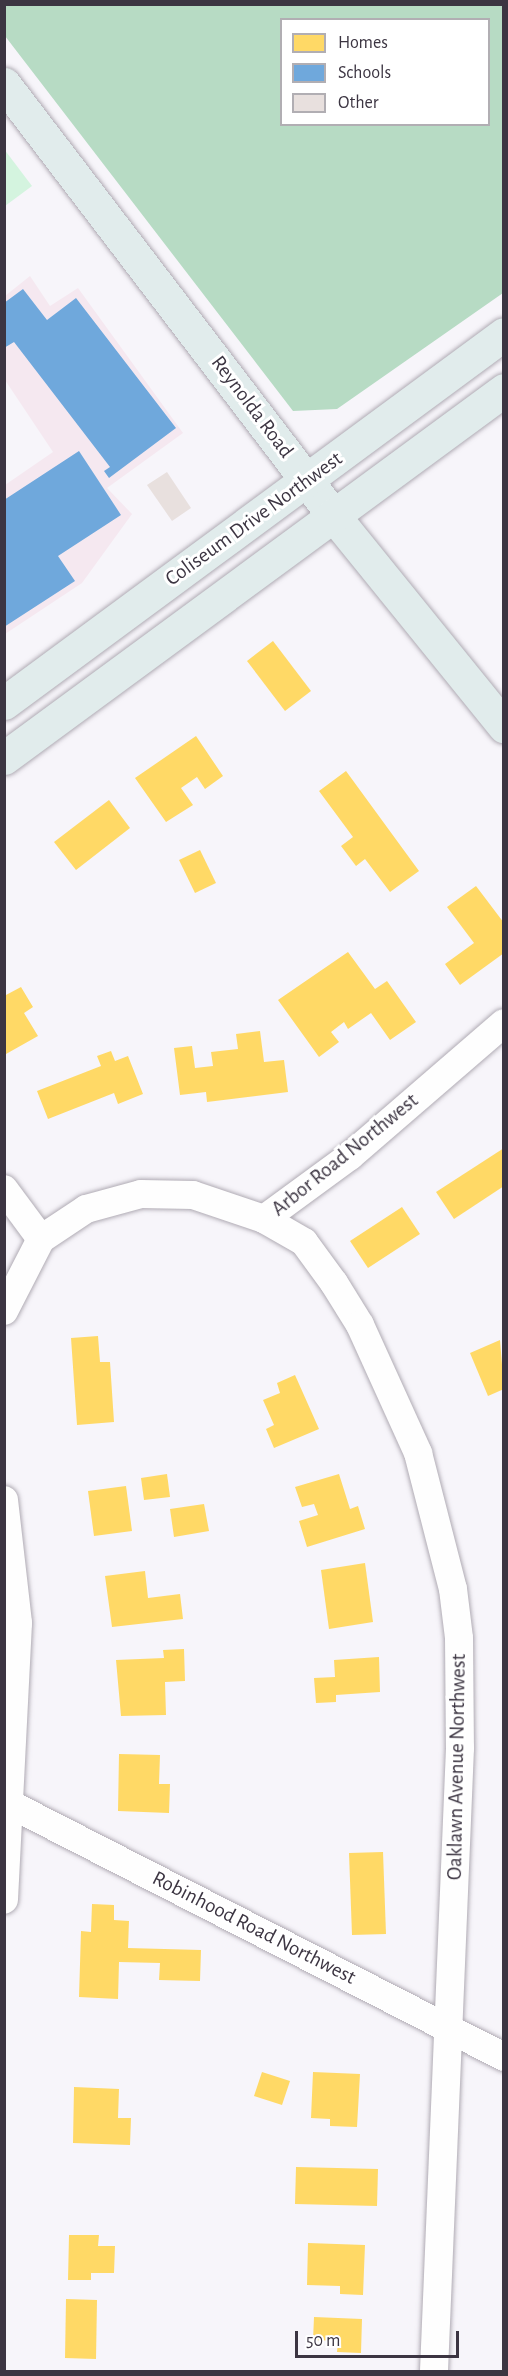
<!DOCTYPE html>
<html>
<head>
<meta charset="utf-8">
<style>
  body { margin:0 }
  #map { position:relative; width:508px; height:2376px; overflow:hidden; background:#f7f5fa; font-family:"Alegreya Sans",sans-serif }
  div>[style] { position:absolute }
  .education>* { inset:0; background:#f5e8f0 }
  .green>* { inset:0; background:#d4f4df }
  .forest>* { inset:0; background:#b7dbc4 }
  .homes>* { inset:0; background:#ffd966 }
  .schools>* { inset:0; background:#6fa8dc }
  .building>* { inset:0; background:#e8e0de }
  .roads { filter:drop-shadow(0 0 2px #b0abb4) drop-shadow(0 0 2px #b0abb4) }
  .minor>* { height:28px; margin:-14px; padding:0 14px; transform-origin:14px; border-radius:14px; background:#fefefe }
  .major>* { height:33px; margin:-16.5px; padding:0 16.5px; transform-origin:16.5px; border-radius:16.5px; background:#e1ecec }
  span { translate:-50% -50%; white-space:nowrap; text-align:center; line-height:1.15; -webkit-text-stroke:6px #fff; paint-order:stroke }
  .street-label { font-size:21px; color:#3c3542 }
  .frame { position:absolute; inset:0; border:6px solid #3c3542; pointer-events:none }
  .legend { position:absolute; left:280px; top:18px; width:210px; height:108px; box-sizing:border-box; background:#fff; border:2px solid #b1aeb3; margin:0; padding:8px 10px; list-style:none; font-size:18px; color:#3c3542 }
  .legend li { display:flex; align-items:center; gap:12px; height:30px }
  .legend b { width:30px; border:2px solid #b1aeb3 }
  .scale { position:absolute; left:295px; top:2331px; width:164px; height:27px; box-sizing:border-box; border:3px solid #3c3542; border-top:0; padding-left:8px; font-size:18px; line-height:21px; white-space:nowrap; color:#3c3542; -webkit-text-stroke:4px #fff; paint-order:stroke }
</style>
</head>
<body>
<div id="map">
  <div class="education">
    <i style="clip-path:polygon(30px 276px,50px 306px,78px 288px,183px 433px,107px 488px,132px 514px,82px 583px,5px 634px,5px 485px,53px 452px,5px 380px,5px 296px)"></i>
  </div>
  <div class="green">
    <i style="clip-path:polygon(4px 149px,32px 186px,5px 206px,4px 206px)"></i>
  </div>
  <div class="forest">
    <i style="clip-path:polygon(evenodd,5px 4px,503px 5px,503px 293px,337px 409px,293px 411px,5px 36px,5px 4px,282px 20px,488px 20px,488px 124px,282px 124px,282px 20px)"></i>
  </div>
  <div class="homes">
    <i style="clip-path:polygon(273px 641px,311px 691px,285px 711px,247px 661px)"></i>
    <i style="clip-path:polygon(196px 736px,223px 776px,205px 789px,197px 777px,181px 788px,193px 805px,166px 822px,135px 778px)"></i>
    <i style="clip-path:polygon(346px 771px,419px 871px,390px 892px,365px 859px,356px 866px,341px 846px,353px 837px,319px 791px)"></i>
    <i style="clip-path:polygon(109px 800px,130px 828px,76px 870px,54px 842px)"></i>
    <i style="clip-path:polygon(200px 850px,216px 883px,195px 893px,179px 860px)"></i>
    <i style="clip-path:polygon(476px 886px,504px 923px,504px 953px,460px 985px,445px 964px,474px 943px,447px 907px)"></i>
    <i style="clip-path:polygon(348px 952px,375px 989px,387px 981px,416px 1022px,390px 1040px,371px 1013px,348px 1029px,344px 1022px,331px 1032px,339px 1042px,319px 1057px,278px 1000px)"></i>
    <i style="clip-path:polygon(21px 987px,33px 1007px,24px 1013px,38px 1036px,6px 1054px,4px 992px,6px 995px)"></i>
    <i style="clip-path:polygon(260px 1031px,264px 1062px,284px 1060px,288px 1092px,207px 1102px,206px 1092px,180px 1095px,174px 1048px,192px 1046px,195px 1068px,213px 1066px,211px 1052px,238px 1049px,236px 1034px)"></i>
    <i style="clip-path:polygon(111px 1051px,115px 1061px,128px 1056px,143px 1094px,118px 1104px,114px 1093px,48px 1119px,37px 1091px,101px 1066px,97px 1056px)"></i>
    <i style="clip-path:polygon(504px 1148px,504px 1186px,454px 1219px,436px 1192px)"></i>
    <i style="clip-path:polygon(402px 1207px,420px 1234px,368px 1268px,350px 1241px)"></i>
    <i style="clip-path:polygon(98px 1336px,100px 1362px,110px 1362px,114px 1422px,77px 1425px,71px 1338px)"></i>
    <i style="clip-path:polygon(500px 1340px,504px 1389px,488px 1396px,470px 1353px)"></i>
    <i style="clip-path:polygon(295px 1375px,319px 1429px,274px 1448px,266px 1429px,274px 1425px,263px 1400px,280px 1393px,277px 1383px)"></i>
    <i style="clip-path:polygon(167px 1474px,170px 1497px,144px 1500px,141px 1478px)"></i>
    <i style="clip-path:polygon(339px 1474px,350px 1509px,358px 1506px,365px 1529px,307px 1547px,299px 1521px,318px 1515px,314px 1504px,302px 1507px,295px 1487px)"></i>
    <i style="clip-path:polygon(126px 1486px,132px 1531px,94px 1536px,88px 1491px)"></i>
    <i style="clip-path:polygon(204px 1504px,209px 1531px,174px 1537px,170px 1509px)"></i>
    <i style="clip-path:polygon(365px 1563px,373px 1622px,329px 1629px,321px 1570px)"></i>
    <i style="clip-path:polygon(145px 1571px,148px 1598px,180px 1594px,183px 1619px,112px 1627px,105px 1576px)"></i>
    <i style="clip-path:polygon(184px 1649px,185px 1681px,165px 1682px,166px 1715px,121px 1716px,116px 1660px,164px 1658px,163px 1650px)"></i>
    <i style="clip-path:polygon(379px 1657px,380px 1692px,336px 1695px,336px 1702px,316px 1703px,314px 1678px,335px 1677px,334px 1660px)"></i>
    <i style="clip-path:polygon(119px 1754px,160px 1755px,159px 1784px,170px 1784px,169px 1813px,118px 1811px)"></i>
    <i style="clip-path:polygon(383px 1852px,386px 1934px,352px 1935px,349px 1853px)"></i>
    <i style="clip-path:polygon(92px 1904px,114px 1905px,114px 1920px,129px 1921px,128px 1948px,201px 1950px,200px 1981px,159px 1980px,160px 1963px,119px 1962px,118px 1999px,79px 1997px,81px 1931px,91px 1932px)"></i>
    <i style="clip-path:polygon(262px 2072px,290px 2081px,282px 2105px,254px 2096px)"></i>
    <i style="clip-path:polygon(313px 2072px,360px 2074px,357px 2127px,330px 2126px,330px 2119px,311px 2118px)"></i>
    <i style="clip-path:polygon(74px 2087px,119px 2089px,118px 2118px,131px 2118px,130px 2145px,73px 2143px)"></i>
    <i style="clip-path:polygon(296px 2167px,378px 2169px,377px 2206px,295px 2204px)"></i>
    <i style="clip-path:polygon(69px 2235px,99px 2235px,98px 2246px,115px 2246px,114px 2273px,91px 2273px,91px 2280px,68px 2280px)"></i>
    <i style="clip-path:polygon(308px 2243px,365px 2245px,363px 2295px,340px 2294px,340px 2286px,307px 2285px)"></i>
    <i style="clip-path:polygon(66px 2299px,97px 2300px,96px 2359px,65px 2358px)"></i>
    <i style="clip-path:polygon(314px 2317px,362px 2319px,361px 2353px,337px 2352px,338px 2341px,313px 2340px)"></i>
  </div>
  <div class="schools">
    <i style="clip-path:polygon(23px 289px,47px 320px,76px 298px,176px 428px,109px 478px,104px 471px,110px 467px,14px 342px,4px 348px,4px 303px)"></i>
    <i style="clip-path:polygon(79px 451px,121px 515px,58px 556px,75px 581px,4px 627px,4px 500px)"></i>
  </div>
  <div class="building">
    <i style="clip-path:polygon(167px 472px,191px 508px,172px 521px,147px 485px)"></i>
  </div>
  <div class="roads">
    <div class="minor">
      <i style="left:4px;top:1189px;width:62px;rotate:53.5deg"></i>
      <i style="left:264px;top:1219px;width:107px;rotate:-36.2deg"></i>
      <i style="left:350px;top:1156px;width:203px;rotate:-40.8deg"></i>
      <i style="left:4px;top:1311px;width:81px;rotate:-62.8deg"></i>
      <i style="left:41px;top:1239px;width:54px;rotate:-33.7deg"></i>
      <i style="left:86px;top:1209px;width:57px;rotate:-15.3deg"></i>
      <i style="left:141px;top:1194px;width:52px;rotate:1.1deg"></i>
      <i style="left:193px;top:1195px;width:75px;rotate:18.7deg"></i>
      <i style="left:264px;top:1219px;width:46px;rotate:29.9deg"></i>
      <i style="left:304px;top:1242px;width:51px;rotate:53.8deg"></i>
      <i style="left:334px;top:1283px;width:49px;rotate:58.2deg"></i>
      <i style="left:360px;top:1325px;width:141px;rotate:65.6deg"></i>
      <i style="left:418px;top:1453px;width:140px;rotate:75.6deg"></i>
      <i style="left:453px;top:1589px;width:49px;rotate:83deg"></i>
      <i style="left:459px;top:1638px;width:110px;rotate:89.5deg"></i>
      <i style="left:460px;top:1748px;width:625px;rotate:92.39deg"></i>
      <i style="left:4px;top:1500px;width:124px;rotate:83.5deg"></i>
      <i style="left:18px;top:1623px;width:277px;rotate:92.9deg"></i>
      <i style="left:4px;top:1801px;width:562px;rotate:27.11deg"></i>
    </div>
    <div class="major">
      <i style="left:4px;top:84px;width:542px;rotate:52.64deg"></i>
      <i style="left:333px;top:515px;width:272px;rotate:51deg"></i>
      <i style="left:4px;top:703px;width:621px;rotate:-36.43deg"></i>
      <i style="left:4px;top:758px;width:621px;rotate:-36.35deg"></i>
    </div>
  </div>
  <div class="street-label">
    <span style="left:252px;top:407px;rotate:53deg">Reynolda Road</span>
    <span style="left:254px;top:519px;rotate:-36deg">Coliseum Drive Northwest</span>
    <span style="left:345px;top:1155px;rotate:-39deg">Arbor Road Northwest</span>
    <span style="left:457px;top:1767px;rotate:-89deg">Oaklawn Avenue Northwest</span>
    <span style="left:254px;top:1928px;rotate:27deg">Robinhood Road Northwest</span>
  </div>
  <div class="frame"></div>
  <ul class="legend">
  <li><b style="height:16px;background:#ffd966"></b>Homes</li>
  <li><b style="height:16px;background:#6fa8dc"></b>Schools</li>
  <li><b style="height:16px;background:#e8e0de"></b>Other</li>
  </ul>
  <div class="scale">50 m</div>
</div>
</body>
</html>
